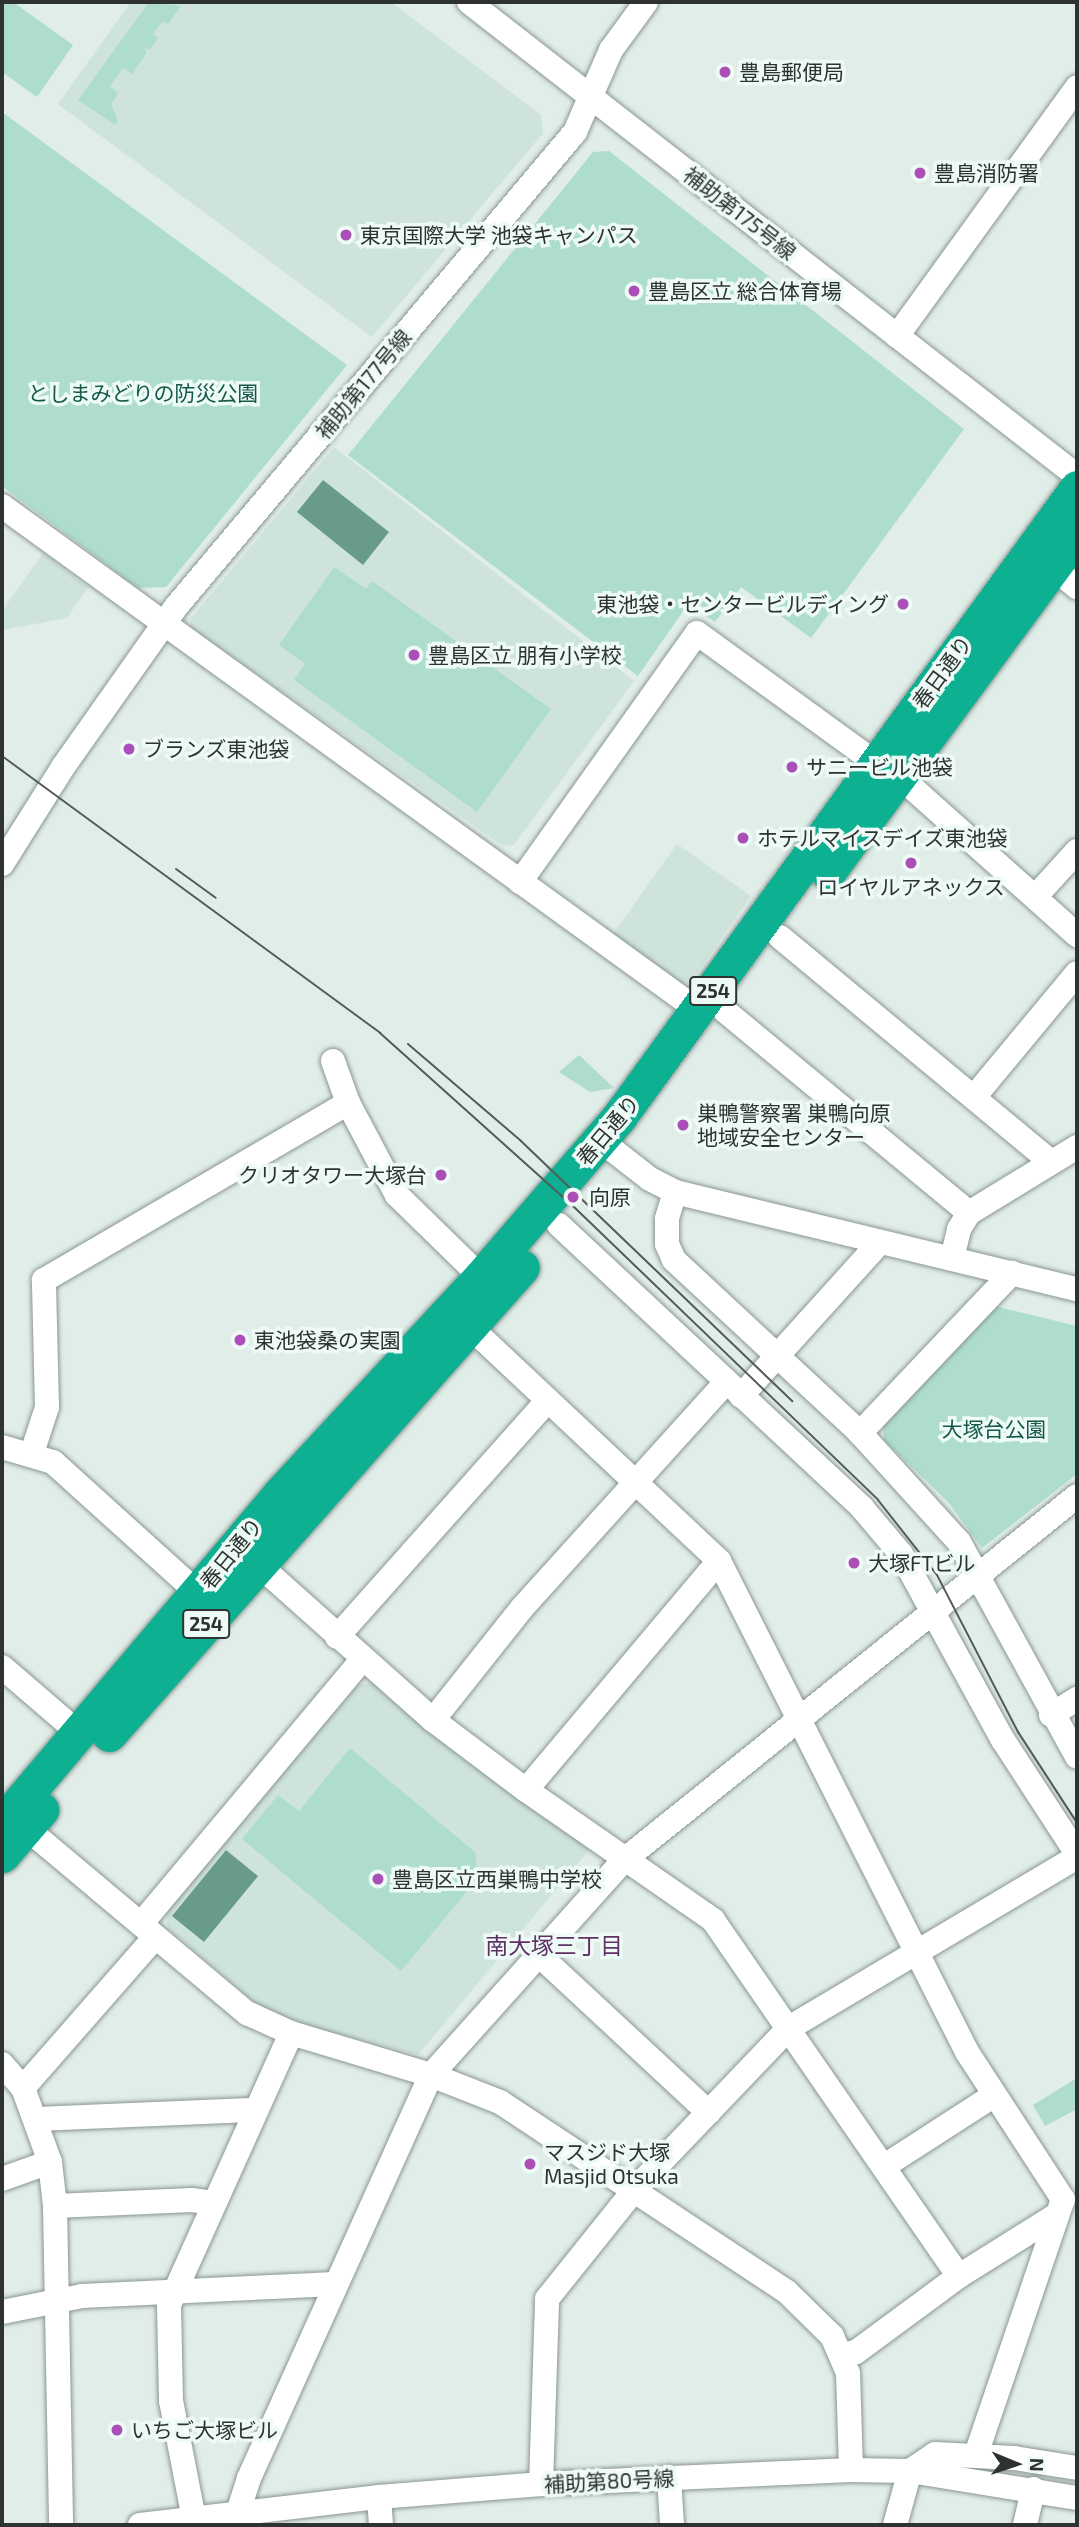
<!DOCTYPE html>
<html>
<head>
<meta charset="utf-8">
<style>
  body { margin:0 }
  #map { position:relative; width:1079px; height:2527px; overflow:hidden; background:#e0ede9; font-family:"Exo 2","Noto Sans JP",sans-serif }
  div>[style] { position:absolute }
  .built>* { inset:0; background:#cee3dc }
  .green>* { inset:0; background:#aeddce }
  .water>* { inset:0; background:#689b8c }
  .roads { filter:drop-shadow(0 0 2px #8a9692) drop-shadow(0 0 2px #8a9692) }
  .minor>* { height:24px; margin:-12px; padding:0 12px; transform-origin:12px; border-radius:12px; background:#fff }
  .highway>* { height:35px; margin:-17.5px; padding:0 17.5px; transform-origin:17.5px; border-radius:17.5px; background:#0db192 }
  .tram>* { height:2px; margin:-1px; padding:0 1px; transform-origin:1px; border-radius:1px; background:#535a57 }
  .dots>* { width:19px; height:19px; translate:-50% -50%; box-sizing:border-box; border:4px solid #edfaf6; border-radius:50% }
  span { translate:-50% -50%; white-space:nowrap; text-align:center; line-height:1.15; -webkit-text-stroke:7px #edfaf6; paint-order:stroke }
  .shield-label span { padding:2px 5px; background:#edfaf6; border:2px solid; border-radius:5px; -webkit-text-stroke-width:0 }
  .shield-label { font-size:19px; color:#2e3331; font-weight:700 }
  .poi-label { font-size:21px; color:#2e3331 }
  .left { translate:0 -50%; text-align:left }
  .right { translate:-100% -50%; text-align:right }
  .street-label { font-size:21px; color:#2e3331 }
  .park-label { font-size:21px; color:#14594a }
  .neighbourhood-label { font-size:23px; color:#5f3165 }
  .frame { position:absolute; inset:0; border:4px solid #2e3331; pointer-events:none }
  .north { position:absolute; left:981px; top:2429px; width:70px; height:70px; -webkit-text-stroke:5px #edfaf6; paint-order:stroke; rotate:92deg; font-size:19px; font-weight:700; line-height:28px; text-align:center; color:#2e3331 }
  .north::after { content:''; display:block; margin:auto; width:24px; height:32px; background:#2e3331; clip-path:polygon(50% 0,100% 100%,50% 72%,0 100%) }
</style>
</head>
<body>
<div id="map">
  <div class="built">
    <i style="clip-path:polygon(131px 2px,391px 2px,541px 115px,543px 133px,372px 337px,58px 104px)"></i>
    <i style="clip-path:polygon(334px 447px,634px 681px,514px 845px,503px 846px,191px 628px,191px 618px)"></i>
    <i style="clip-path:polygon(43px 553px,88px 587px,67px 618px,2px 630px,2px 611px)"></i>
    <i style="clip-path:polygon(677px 844px,751px 896px,687px 988px,611px 937px)"></i>
    <i style="clip-path:polygon(374px 1683px,590px 1849px,418px 2055px,322px 2030px,261px 2008px,168px 1928px,165px 1909px,358px 1684px)"></i>
  </div>
  <div class="green">
    <i style="clip-path:polygon(2px 2px,13px 2px,73px 45px,37px 97px,2px 72px)"></i>
    <i style="clip-path:polygon(149px 2px,181px 6px,168px 24px,162px 22px,153px 34px,158px 38px,149px 50px,145px 47px,146px 54px,132px 74px,123px 68px,110px 86px,118px 93px,111px 104px,118px 121px,115px 125px,78px 100px)"></i>
    <i style="clip-path:polygon(2px 112px,347px 365px,166px 587px,138px 588px,2px 486px)"></i>
    <i style="clip-path:polygon(609px 151px,964px 429px,811px 638px,741px 587px,715px 622px,688px 604px,638px 676px,348px 455px,593px 152px)"></i>
    <i style="clip-path:polygon(334px 567px,366px 589px,372px 581px,551px 709px,477px 812px,294px 680px,305px 664px,279px 645px)"></i>
    <i style="clip-path:polygon(579px 1055px,614px 1088px,590px 1092px,559px 1072px)"></i>
    <i style="clip-path:polygon(994px 1306px,1077px 1326px,1077px 1474px,982px 1548px,949px 1503px,884px 1440px,883px 1422px)"></i>
    <i style="clip-path:polygon(350px 1748px,475px 1852px,478px 1878px,401px 1971px,242px 1839px,278px 1795px,299px 1811px)"></i>
    <i style="clip-path:polygon(1077px 2078px,1077px 2109px,1045px 2126px,1033px 2105px)"></i>
  </div>
  <div class="water">
    <i style="clip-path:polygon(323px 480px,389px 532px,363px 565px,297px 512px)"></i>
    <i style="clip-path:polygon(226px 1850px,258px 1876px,204px 1942px,172px 1916px)"></i>
  </div>
  <div class="roads">
    <div class="minor">
      <i style="left:469px;top:2px;width:771px;rotate:37.94deg"></i>
      <i style="left:897px;top:336px;width:307px;rotate:-54.1deg"></i>
      <i style="left:2px;top:506px;width:861px;rotate:35.92deg"></i>
      <i style="left:1054px;top:568px;width:30px;rotate:40deg"></i>
      <i style="left:899px;top:776px;width:239px;rotate:41.8deg"></i>
      <i style="left:2px;top:864px;width:115px;rotate:-57.8deg"></i>
      <i style="left:63px;top:767px;width:194px;rotate:-54.8deg"></i>
      <i style="left:175px;top:608px;width:622px;rotate:-49.96deg"></i>
      <i style="left:575px;top:132px;width:90px;rotate:-66.3deg"></i>
      <i style="left:611px;top:50px;width:59px;rotate:-53.9deg"></i>
      <i style="left:520px;top:882px;width:305px;rotate:-54.6deg"></i>
      <i style="left:697px;top:633px;width:223px;rotate:36deg"></i>
      <i style="left:1036px;top:896px;width:61px;rotate:-47.7deg"></i>
      <i style="left:780px;top:937px;width:352px;rotate:39.7deg"></i>
      <i style="left:725px;top:1011px;width:317px;rotate:39.6deg"></i>
      <i style="left:333px;top:1061px;width:45px;rotate:70.3deg"></i>
      <i style="left:348px;top:1103px;width:104px;rotate:62deg"></i>
      <i style="left:397px;top:1195px;width:117px;rotate:44.3deg"></i>
      <i style="left:974px;top:1097px;width:161px;rotate:-50.3deg"></i>
      <i style="left:600px;top:1140px;width:63px;rotate:38deg"></i>
      <i style="left:650px;top:1179px;width:28px;rotate:27deg"></i>
      <i style="left:675px;top:1192px;width:414px;rotate:13.6deg"></i>
      <i style="left:675px;top:1192px;width:28px;rotate:107deg"></i>
      <i style="left:667px;top:1219px;width:25px;rotate:90deg"></i>
      <i style="left:667px;top:1244px;width:17px;rotate:66deg"></i>
      <i style="left:674px;top:1260px;width:254px;rotate:42.9deg"></i>
      <i style="left:860px;top:1433px;width:147px;rotate:47.8deg"></i>
      <i style="left:959px;top:1542px;width:245px;rotate:61.2deg"></i>
      <i style="left:559px;top:1225px;width:415px;rotate:43deg"></i>
      <i style="left:862px;top:1508px;width:60px;rotate:49.7deg"></i>
      <i style="left:901px;top:1554px;width:212px;rotate:61.3deg"></i>
      <i style="left:1003px;top:1740px;width:136px;rotate:57deg"></i>
      <i style="left:952px;top:1258px;width:30px;rotate:-76deg"></i>
      <i style="left:959px;top:1229px;width:19px;rotate:-58deg"></i>
      <i style="left:969px;top:1213px;width:127px;rotate:-31.4deg"></i>
      <i style="left:470px;top:1327px;width:342px;rotate:43.2deg"></i>
      <i style="left:719px;top:1561px;width:550px;rotate:63.2deg"></i>
      <i style="left:967px;top:2052px;width:176px;rotate:56.9deg"></i>
      <i style="left:1063px;top:2199px;width:270px;rotate:108.8deg"></i>
      <i style="left:741px;top:1396px;width:207px;rotate:-47.9deg"></i>
      <i style="left:860px;top:1433px;width:221px;rotate:-46.5deg"></i>
      <i style="left:2px;top:1447px;width:53px;rotate:16.4deg"></i>
      <i style="left:53px;top:1462px;width:210px;rotate:42.1deg"></i>
      <i style="left:32px;top:1453px;width:48px;rotate:-71.9deg"></i>
      <i style="left:47px;top:1407px;width:127px;rotate:-91.4deg"></i>
      <i style="left:44px;top:1280px;width:352px;rotate:-30.2deg"></i>
      <i style="left:260px;top:1566px;width:232px;rotate:41.7deg"></i>
      <i style="left:433px;top:1720px;width:116px;rotate:37deg"></i>
      <i style="left:526px;top:1790px;width:228px;rotate:34.8deg"></i>
      <i style="left:713px;top:1920px;width:433px;rotate:55.4deg"></i>
      <i style="left:337px;top:1637px;width:317px;rotate:-48.3deg"></i>
      <i style="left:2px;top:1667px;width:103px;rotate:40.7deg"></i>
      <i style="left:1051px;top:1715px;width:31px;rotate:-32deg"></i>
      <i style="left:433px;top:1720px;width:143px;rotate:-51.5deg"></i>
      <i style="left:522px;top:1608px;width:304px;rotate:-47.9deg"></i>
      <i style="left:526px;top:1790px;width:299px;rotate:-49.9deg"></i>
      <i style="left:25px;top:1827px;width:290px;rotate:40deg"></i>
      <i style="left:247px;top:2013px;width:48px;rotate:24.4deg"></i>
      <i style="left:291px;top:2033px;width:146px;rotate:16.7deg"></i>
      <i style="left:431px;top:2075px;width:74px;rotate:21.4deg"></i>
      <i style="left:500px;top:2102px;width:344px;rotate:33.5deg"></i>
      <i style="left:787px;top:2292px;width:63px;rotate:44.4deg"></i>
      <i style="left:832px;top:2336px;width:40px;rotate:66.6deg"></i>
      <i style="left:848px;top:2373px;width:97px;rotate:88.2deg"></i>
      <i style="left:141px;top:1924px;width:344px;rotate:-50.1deg"></i>
      <i style="left:538px;top:1954px;width:233px;rotate:42.9deg"></i>
      <i style="left:2px;top:2064px;width:32px;rotate:49deg"></i>
      <i style="left:23px;top:2088px;width:79px;rotate:70deg"></i>
      <i style="left:50px;top:2162px;width:44px;rotate:83.5deg"></i>
      <i style="left:55px;top:2206px;width:319px;rotate:88.9deg"></i>
      <i style="left:23px;top:2088px;width:201px;rotate:-48.8deg"></i>
      <i style="left:37px;top:2119px;width:219px;rotate:-2.4deg"></i>
      <i style="left:886px;top:2165px;width:127px;rotate:-32.8deg"></i>
      <i style="left:2px;top:2179px;width:51px;rotate:-19.5deg"></i>
      <i style="left:55px;top:2206px;width:137px;rotate:-2.5deg"></i>
      <i style="left:192px;top:2200px;width:21px;rotate:8deg"></i>
      <i style="left:2px;top:2312px;width:82px;rotate:-11.3deg"></i>
      <i style="left:82px;top:2296px;width:253px;rotate:-2.7deg"></i>
      <i style="left:841px;top:2355px;width:15px;rotate:-11deg"></i>
      <i style="left:856px;top:2352px;width:128px;rotate:-36.4deg"></i>
      <i style="left:959px;top:2276px;width:113px;rotate:-32deg"></i>
      <i style="left:669px;top:2477px;width:48px;rotate:86.4deg"></i>
      <i style="left:541px;top:2484px;width:185px;rotate:-88.1deg"></i>
      <i style="left:547px;top:2299px;width:141px;rotate:-51.3deg"></i>
      <i style="left:635px;top:2189px;width:223px;rotate:-46.3deg"></i>
      <i style="left:789px;top:2028px;width:335px;rotate:-30.7deg"></i>
      <i style="left:379px;top:2497px;width:28px;rotate:86deg"></i>
      <i style="left:194px;top:2519px;width:120px;rotate:-101deg"></i>
      <i style="left:171px;top:2401px;width:96px;rotate:-91.2deg"></i>
      <i style="left:169px;top:2305px;width:298px;rotate:-65.8deg"></i>
      <i style="left:140px;top:2525px;width:241px;rotate:-6.7deg"></i>
      <i style="left:379px;top:2497px;width:163px;rotate:-4.6deg"></i>
      <i style="left:541px;top:2484px;width:310px;rotate:-2.6deg"></i>
      <i style="left:851px;top:2470px;width:59px;rotate:1deg"></i>
      <i style="left:910px;top:2471px;width:169px;rotate:9.2deg"></i>
      <i style="left:234px;top:2525px;width:49px;rotate:-72.3deg"></i>
      <i style="left:249px;top:2478px;width:442px;rotate:-65.7deg"></i>
      <i style="left:431px;top:2075px;width:289px;rotate:-48.1deg"></i>
      <i style="left:624px;top:1860px;width:581px;rotate:-38.78deg"></i>
      <i style="left:895px;top:2525px;width:56px;rotate:-74.5deg"></i>
      <i style="left:910px;top:2471px;width:30px;rotate:-34deg"></i>
      <i style="left:935px;top:2454px;width:79px;rotate:2.9deg"></i>
      <i style="left:1014px;top:2458px;width:64px;rotate:9deg"></i>
      <i style="left:1025px;top:2525px;width:37px;rotate:-77deg"></i>
    </div>
    <div class="highway">
      <i style="left:828px;top:872px;width:420px;rotate:-53.6deg"></i>
      <i style="left:109px;top:1734px;width:623px;rotate:-48.51deg"></i>
      <i style="left:2px;top:1823px;width:429px;rotate:-49.8deg"></i>
      <i style="left:279px;top:1495px;width:297px;rotate:-47.2deg"></i>
      <i style="left:481px;top:1277px;width:211px;rotate:-49.2deg"></i>
      <i style="left:619px;top:1117px;width:778px;rotate:-53.94deg"></i>
      <i style="left:2px;top:1855px;width:60px;rotate:-49.1deg"></i>
    </div>
  </div>
  <div class="tram">
    <i style="left:2px;top:756px;width:469px;rotate:36.2deg"></i>
    <i style="left:380px;top:1033px;width:261px;rotate:41.9deg"></i>
    <i style="left:574px;top:1207px;width:422px;rotate:43.9deg"></i>
    <i style="left:878px;top:1500px;width:95px;rotate:51.8deg"></i>
    <i style="left:937px;top:1575px;width:177px;rotate:62.7deg"></i>
    <i style="left:1018px;top:1732px;width:108px;rotate:57deg"></i>
    <i style="left:176px;top:869px;width:49px;rotate:35.9deg"></i>
    <i style="left:408px;top:1044px;width:149px;rotate:40.6deg"></i>
    <i style="left:521px;top:1141px;width:376px;rotate:43.8deg"></i>
  </div>
  <div class="dots">
    <i style="left:725px;top:72px;background:#ac4eb8"></i>
    <i style="left:920px;top:173px;background:#ac4eb8"></i>
    <i style="left:346px;top:235px;background:#ac4eb8"></i>
    <i style="left:634px;top:291px;background:#ac4eb8"></i>
    <i style="left:903px;top:604px;background:#ac4eb8"></i>
    <i style="left:414px;top:655px;background:#ac4eb8"></i>
    <i style="left:129px;top:749px;background:#ac4eb8"></i>
    <i style="left:792px;top:767px;background:#ac4eb8"></i>
    <i style="left:743px;top:838px;background:#ac4eb8"></i>
    <i style="left:911px;top:863px;background:#ac4eb8"></i>
    <i style="left:683px;top:1125px;background:#ac4eb8"></i>
    <i style="left:441px;top:1175px;background:#ac4eb8"></i>
    <i style="left:573px;top:1197px;background:#ac4eb8"></i>
    <i style="left:240px;top:1340px;background:#ac4eb8"></i>
    <i style="left:854px;top:1563px;background:#ac4eb8"></i>
    <i style="left:378px;top:1879px;background:#ac4eb8"></i>
    <i style="left:530px;top:2164px;background:#ac4eb8"></i>
    <i style="left:117px;top:2430px;background:#ac4eb8"></i>
  </div>
  <div class="shield-label">
    <span style="left:713px;top:991px">254</span>
    <span style="left:206px;top:1624px">254</span>
  </div>
  <div class="poi-label">
    <span class="left" style="left:739px;top:72px">豊島郵便局</span>
    <span class="left" style="left:934px;top:173px">豊島消防署</span>
    <span class="left" style="left:360px;top:235px">東京国際大学 池袋キャンパス</span>
    <span class="left" style="left:648px;top:291px">豊島区立 総合体育場</span>
    <span class="right" style="left:889px;top:604px">東池袋・センタービルディング</span>
    <span class="left" style="left:428px;top:655px">豊島区立 朋有小学校</span>
    <span class="left" style="left:143px;top:749px">ブランズ東池袋</span>
    <span class="left" style="left:806px;top:767px">サニービル池袋</span>
    <span class="left" style="left:757px;top:838px">ホテルマイスデイズ東池袋</span>
    <span style="left:911px;top:887px">ロイヤルアネックス</span>
    <span class="left" style="left:697px;top:1125px">巣鴨警察署 巣鴨向原<br>地域安全センター</span>
    <span class="right" style="left:427px;top:1175px">クリオタワー大塚台</span>
    <span class="left" style="left:589px;top:1197px">向原</span>
    <span class="left" style="left:254px;top:1340px">東池袋桑の実園</span>
    <span class="left" style="left:868px;top:1563px">大塚FTビル</span>
    <span class="left" style="left:392px;top:1879px">豊島区立西巣鴨中学校</span>
    <span class="left" style="left:544px;top:2164px">マスジド大塚<br>Masjid Otsuka</span>
    <span class="left" style="left:131px;top:2430px">いちご大塚ビル</span>
  </div>
  <div class="street-label">
    <span style="left:740px;top:213px;rotate:38deg">補助第175号線</span>
    <span style="left:363px;top:384px;rotate:-50deg">補助第177号線</span>
    <span style="left:942px;top:672px;rotate:-54deg">春日通り</span>
    <span style="left:608px;top:1130px;rotate:-50deg">春日通り</span>
    <span style="left:231px;top:1553px;rotate:-51deg">春日通り</span>
    <span style="left:609px;top:2481px;rotate:-3deg">補助第80号線</span>
  </div>
  <div class="park-label">
    <span style="left:143px;top:393px">としまみどりの防災公園</span>
    <span style="left:994px;top:1429px">大塚台公園</span>
  </div>
  <div class="neighbourhood-label">
    <span style="left:554px;top:1945px">南大塚三丁目</span>
  </div>
  <div class="frame"></div>
  <div class="north">N</div>
</div>
</body>
</html>
